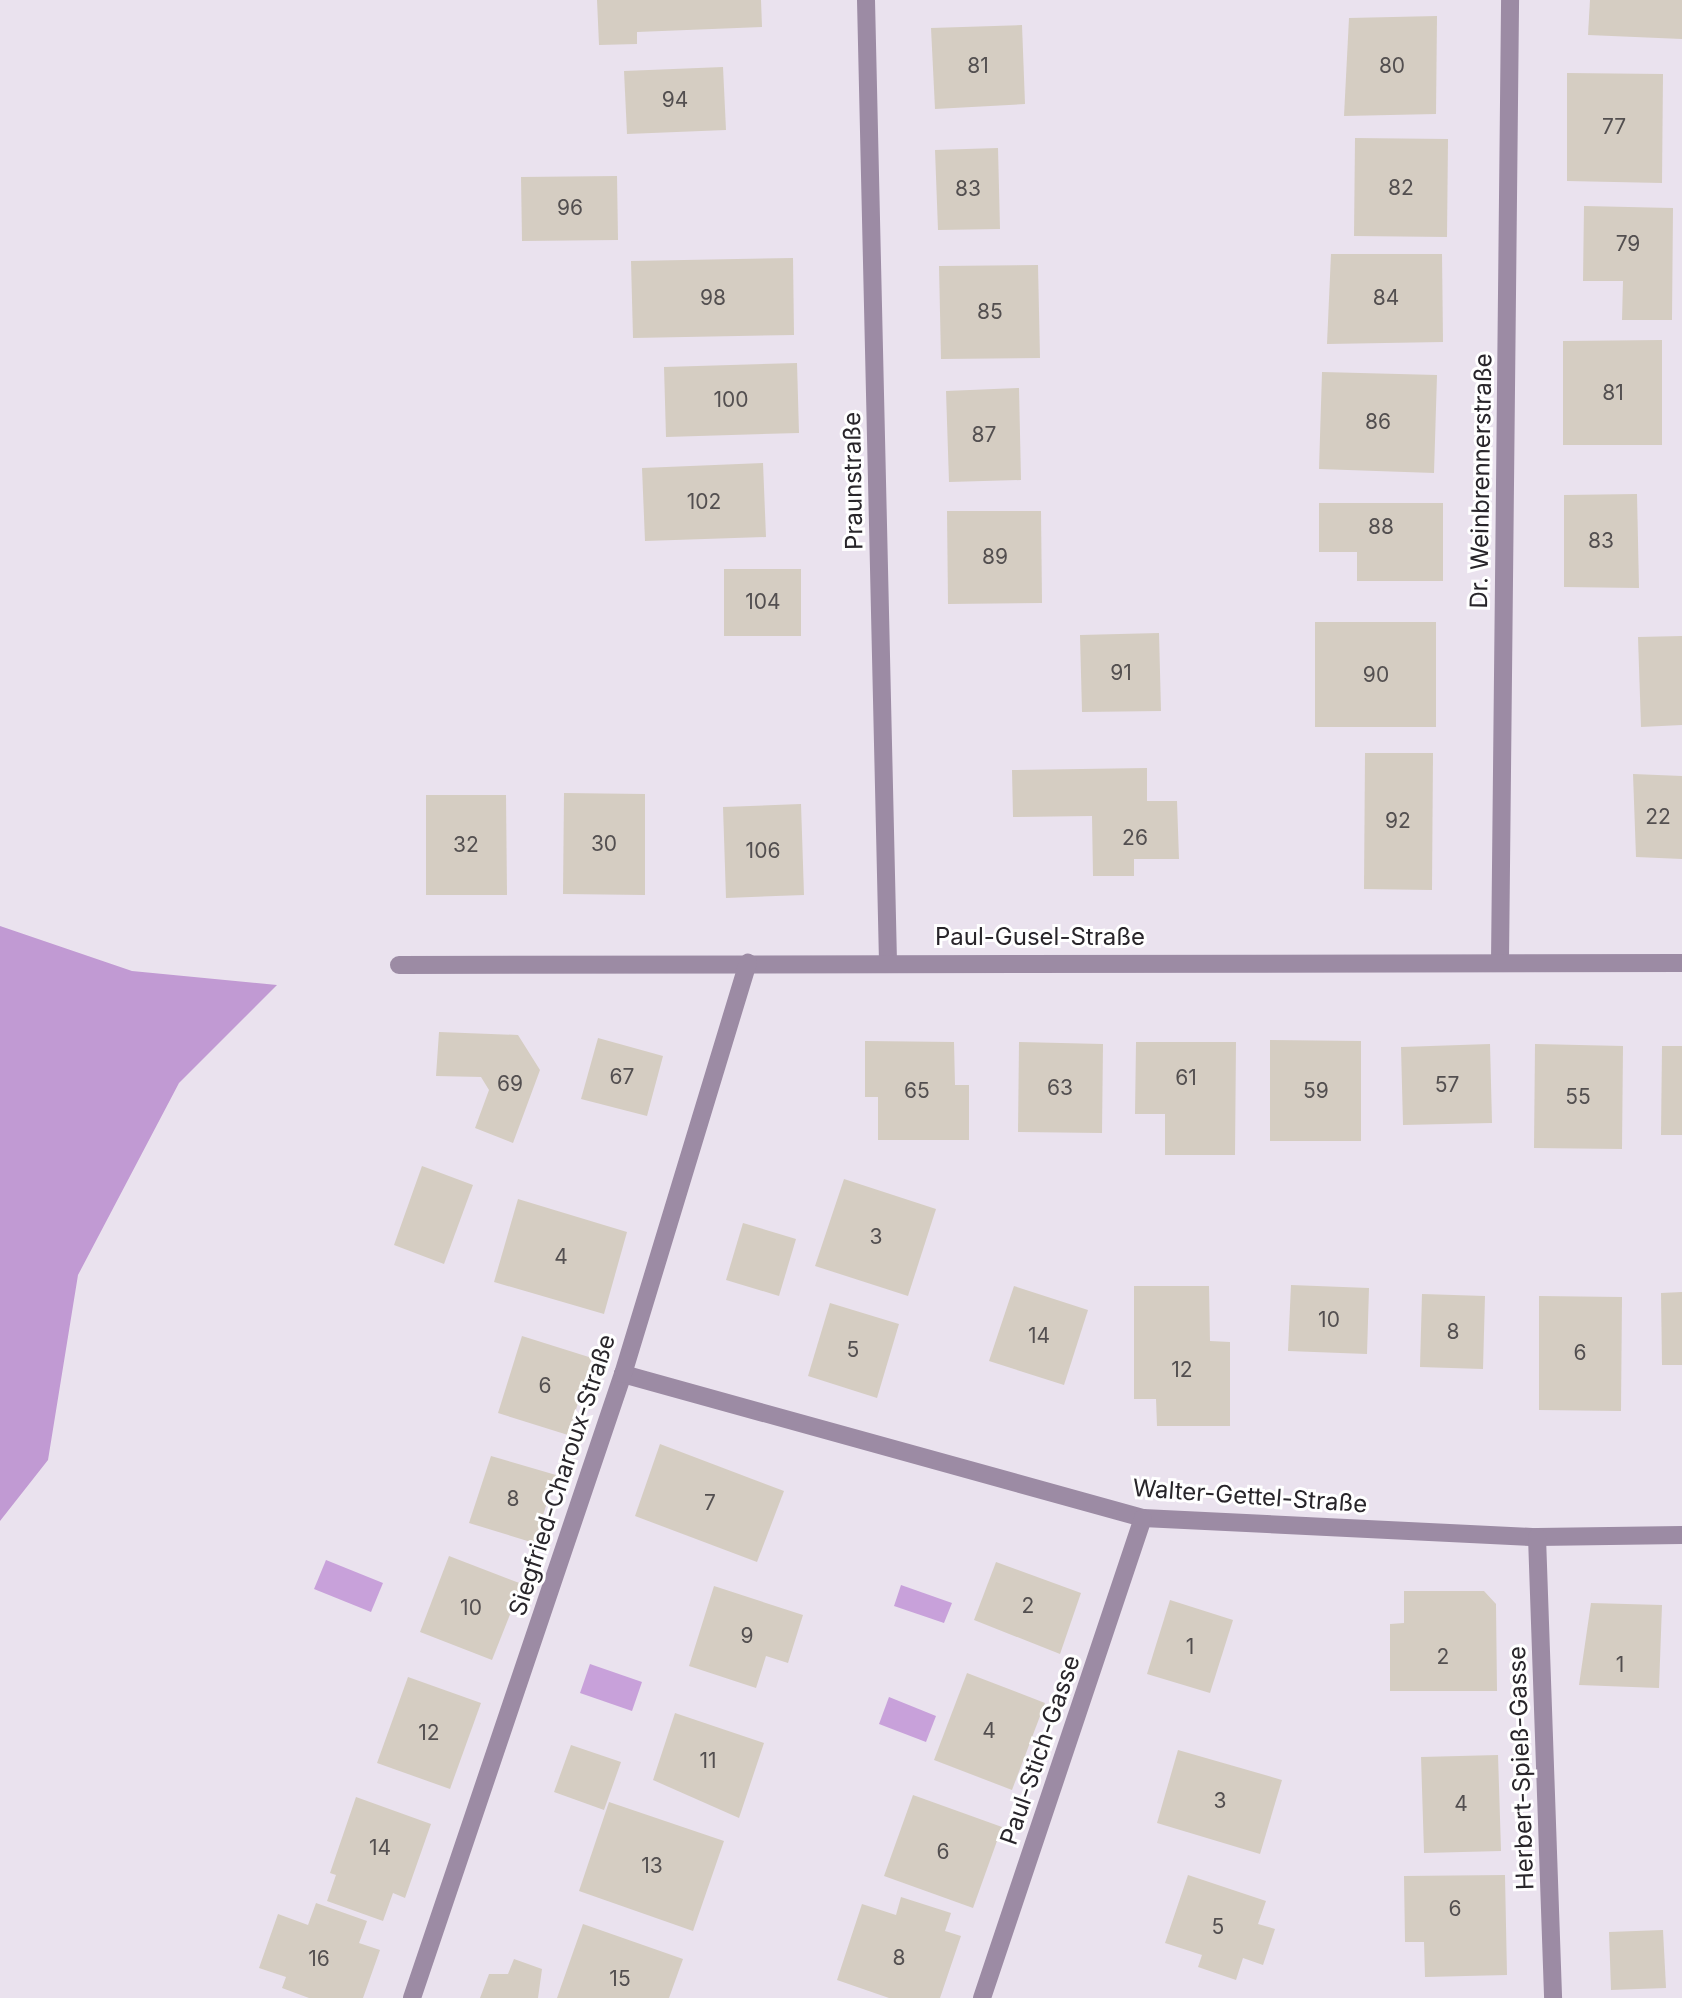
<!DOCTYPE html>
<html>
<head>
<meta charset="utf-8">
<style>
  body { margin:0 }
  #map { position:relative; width:1682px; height:1998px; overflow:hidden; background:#eae2ee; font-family:Inter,sans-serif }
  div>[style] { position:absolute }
  .forest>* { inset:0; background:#c19ad3 }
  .water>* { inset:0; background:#c8a1da }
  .building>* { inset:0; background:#d5cdc2 }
  .street>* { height:18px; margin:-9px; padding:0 9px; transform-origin:9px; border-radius:9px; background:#9c8ba4 }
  span { translate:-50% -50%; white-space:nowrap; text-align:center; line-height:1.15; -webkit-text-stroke:6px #fff; paint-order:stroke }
  .number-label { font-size:21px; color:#534f50 }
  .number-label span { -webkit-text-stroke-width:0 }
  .street-label { font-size:24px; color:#28252a }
</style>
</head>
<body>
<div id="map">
  <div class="forest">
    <i style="clip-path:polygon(0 926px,132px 971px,277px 985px,179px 1083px,78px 1275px,48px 1460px,0 1521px)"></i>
  </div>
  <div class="water">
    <i style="clip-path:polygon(326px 1560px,383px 1583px,371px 1612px,314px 1589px)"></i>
    <i style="clip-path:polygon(901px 1585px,952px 1603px,944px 1623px,894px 1606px)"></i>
    <i style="clip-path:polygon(590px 1664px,642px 1682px,632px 1711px,580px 1693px)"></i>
    <i style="clip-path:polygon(889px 1697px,936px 1716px,926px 1742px,879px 1724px)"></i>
  </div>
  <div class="building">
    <i style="clip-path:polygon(597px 0,761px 0,762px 27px,637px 32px,637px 44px,599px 45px)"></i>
    <i style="clip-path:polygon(1590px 0,1682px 0,1682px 39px,1588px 35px)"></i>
    <i style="clip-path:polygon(1437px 16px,1436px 114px,1344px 116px,1349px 18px)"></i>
    <i style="clip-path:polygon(1022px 25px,1025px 104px,935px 109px,931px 28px)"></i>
    <i style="clip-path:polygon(723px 67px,726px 130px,627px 134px,624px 71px)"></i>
    <i style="clip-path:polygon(1567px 73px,1663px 74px,1662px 183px,1567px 181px)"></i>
    <i style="clip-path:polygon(1355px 138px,1448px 139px,1447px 237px,1354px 236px)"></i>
    <i style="clip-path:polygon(998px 148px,1000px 229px,938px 230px,935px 150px)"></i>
    <i style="clip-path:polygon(617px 176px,618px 240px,522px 241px,521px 177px)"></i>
    <i style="clip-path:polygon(1584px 206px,1673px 208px,1672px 320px,1622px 320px,1623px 281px,1583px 281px)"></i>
    <i style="clip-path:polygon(1331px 254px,1442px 254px,1443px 342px,1327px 344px)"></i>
    <i style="clip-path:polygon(793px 258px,794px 335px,633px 338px,631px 261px)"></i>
    <i style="clip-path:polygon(1038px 265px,1040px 358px,941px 359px,939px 266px)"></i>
    <i style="clip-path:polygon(1662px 340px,1662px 445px,1563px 445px,1563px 341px)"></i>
    <i style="clip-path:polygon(797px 363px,799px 433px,666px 437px,664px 367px)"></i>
    <i style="clip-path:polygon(1322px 372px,1437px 375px,1434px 473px,1319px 469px)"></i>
    <i style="clip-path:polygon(1019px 388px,1021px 480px,949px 482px,946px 391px)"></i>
    <i style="clip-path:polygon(763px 463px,766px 537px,645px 541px,642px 468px)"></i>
    <i style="clip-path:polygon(1637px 494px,1639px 588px,1564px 587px,1564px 495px)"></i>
    <i style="clip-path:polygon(1319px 503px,1443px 503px,1443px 581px,1357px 581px,1357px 552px,1319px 552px)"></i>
    <i style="clip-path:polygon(947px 511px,1041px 511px,1042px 603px,948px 604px)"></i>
    <i style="clip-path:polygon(724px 569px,801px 569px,801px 636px,724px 636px)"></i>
    <i style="clip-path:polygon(1315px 622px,1436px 622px,1436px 727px,1315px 727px)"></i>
    <i style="clip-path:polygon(1159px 633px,1161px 711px,1082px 712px,1080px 635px)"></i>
    <i style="clip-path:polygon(1682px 636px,1682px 725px,1641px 727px,1638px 637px)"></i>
    <i style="clip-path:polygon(1365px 753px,1433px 753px,1432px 890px,1364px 889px)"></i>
    <i style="clip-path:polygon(1147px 768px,1147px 801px,1177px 801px,1179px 859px,1134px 859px,1134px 876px,1093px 876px,1092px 816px,1013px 817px,1012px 770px)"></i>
    <i style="clip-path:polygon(1633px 774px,1682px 776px,1682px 859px,1636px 857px)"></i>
    <i style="clip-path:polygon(564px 793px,645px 794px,645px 895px,563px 894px)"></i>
    <i style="clip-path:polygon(426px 795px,506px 795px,507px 895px,426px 895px)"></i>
    <i style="clip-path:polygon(801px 804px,804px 895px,726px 898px,723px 807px)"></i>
    <i style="clip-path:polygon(439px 1032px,518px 1035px,540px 1070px,513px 1143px,475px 1128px,489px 1090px,481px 1077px,436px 1076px)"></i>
    <i style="clip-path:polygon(598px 1038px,663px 1056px,647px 1116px,581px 1099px)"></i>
    <i style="clip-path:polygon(1270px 1040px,1361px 1041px,1361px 1141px,1270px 1141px)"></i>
    <i style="clip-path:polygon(865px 1041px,954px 1042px,955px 1085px,969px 1085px,969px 1140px,878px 1140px,878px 1097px,865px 1097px)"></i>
    <i style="clip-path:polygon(1019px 1042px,1103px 1044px,1102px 1133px,1018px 1132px)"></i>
    <i style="clip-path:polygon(1136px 1042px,1236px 1042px,1235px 1155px,1165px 1155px,1165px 1114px,1135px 1114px)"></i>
    <i style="clip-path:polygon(1490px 1044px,1492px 1123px,1403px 1125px,1401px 1047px)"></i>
    <i style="clip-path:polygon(1535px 1044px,1623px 1046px,1622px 1149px,1534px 1148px)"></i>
    <i style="clip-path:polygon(1662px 1046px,1682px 1046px,1682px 1135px,1661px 1135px)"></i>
    <i style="clip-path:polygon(422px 1166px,473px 1185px,444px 1264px,394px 1245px)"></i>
    <i style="clip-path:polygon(844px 1179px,936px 1209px,908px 1296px,815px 1266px)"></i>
    <i style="clip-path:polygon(518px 1199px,627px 1232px,604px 1314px,494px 1282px)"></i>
    <i style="clip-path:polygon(743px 1223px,796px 1239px,779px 1296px,726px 1280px)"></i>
    <i style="clip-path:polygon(1291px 1285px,1369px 1288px,1367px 1354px,1288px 1351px)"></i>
    <i style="clip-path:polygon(1014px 1286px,1088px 1310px,1064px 1385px,989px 1361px)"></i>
    <i style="clip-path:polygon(1134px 1286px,1209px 1286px,1210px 1341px,1230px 1342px,1230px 1426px,1157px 1426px,1156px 1399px,1134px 1399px)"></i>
    <i style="clip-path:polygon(1682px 1292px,1682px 1365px,1662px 1365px,1661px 1293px)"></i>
    <i style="clip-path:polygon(1422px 1294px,1485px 1296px,1483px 1369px,1420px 1367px)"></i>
    <i style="clip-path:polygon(1539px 1296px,1622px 1297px,1621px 1411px,1539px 1410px)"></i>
    <i style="clip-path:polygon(830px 1303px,899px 1324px,877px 1398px,808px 1376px)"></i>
    <i style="clip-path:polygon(522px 1336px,592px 1358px,568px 1435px,498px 1413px)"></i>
    <i style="clip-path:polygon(660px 1444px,784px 1491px,757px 1562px,635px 1516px)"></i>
    <i style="clip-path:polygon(491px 1456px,556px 1475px,534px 1543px,469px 1523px)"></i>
    <i style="clip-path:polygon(449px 1556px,522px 1584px,492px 1660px,420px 1632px)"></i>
    <i style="clip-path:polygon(996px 1562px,1081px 1593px,1060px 1654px,974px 1620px)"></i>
    <i style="clip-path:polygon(714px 1586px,803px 1615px,788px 1663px,766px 1656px,756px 1688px,689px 1666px)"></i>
    <i style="clip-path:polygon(1404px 1591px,1484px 1591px,1496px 1604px,1497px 1691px,1390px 1691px,1390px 1624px,1404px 1623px)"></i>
    <i style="clip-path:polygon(1170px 1600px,1233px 1620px,1210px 1693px,1147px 1674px)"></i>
    <i style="clip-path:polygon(1591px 1603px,1662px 1605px,1659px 1688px,1579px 1685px)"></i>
    <i style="clip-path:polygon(967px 1673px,1045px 1703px,1012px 1790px,934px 1760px)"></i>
    <i style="clip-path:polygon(408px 1677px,481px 1703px,450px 1789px,377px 1763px)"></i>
    <i style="clip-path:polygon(675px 1713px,764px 1743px,739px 1818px,653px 1780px)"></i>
    <i style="clip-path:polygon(571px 1745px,621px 1762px,604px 1810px,554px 1792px)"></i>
    <i style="clip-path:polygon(1178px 1750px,1282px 1780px,1260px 1854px,1157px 1823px)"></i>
    <i style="clip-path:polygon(1498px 1755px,1501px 1851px,1424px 1853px,1421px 1757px)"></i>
    <i style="clip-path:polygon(913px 1795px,1002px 1827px,973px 1908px,884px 1876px)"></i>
    <i style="clip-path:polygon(356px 1797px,431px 1824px,405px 1898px,393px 1893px,383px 1921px,327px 1901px,336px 1875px,330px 1873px)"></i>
    <i style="clip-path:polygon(609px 1802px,724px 1841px,693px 1931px,579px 1891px)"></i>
    <i style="clip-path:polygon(1188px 1875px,1266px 1901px,1258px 1924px,1275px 1929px,1263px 1965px,1243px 1958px,1236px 1980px,1198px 1967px,1202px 1955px,1165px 1943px)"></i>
    <i style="clip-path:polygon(1505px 1875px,1507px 1975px,1425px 1977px,1424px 1942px,1405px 1942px,1404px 1876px)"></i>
    <i style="clip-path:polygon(901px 1897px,951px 1913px,945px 1931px,961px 1936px,940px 1998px,889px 1998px,837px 1980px,862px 1904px,896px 1915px)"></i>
    <i style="clip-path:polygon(316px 1903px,367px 1921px,359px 1943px,380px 1950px,363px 1998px,309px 1998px,282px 1988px,286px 1977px,259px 1968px,278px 1914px,308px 1925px)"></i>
    <i style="clip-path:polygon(583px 1924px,683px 1959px,669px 1998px,557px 1998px)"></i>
    <i style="clip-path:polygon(1663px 1930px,1666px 1988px,1611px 1990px,1609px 1932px)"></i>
    <i style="clip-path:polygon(514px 1959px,542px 1969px,538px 1998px,480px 1998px,489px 1974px,508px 1974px)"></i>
  </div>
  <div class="street">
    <i style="left:866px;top:0;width:961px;rotate:88.69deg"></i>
    <i style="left:1500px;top:962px;width:962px;rotate:-89.4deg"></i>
    <i style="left:399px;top:965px;width:1283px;rotate:-0.09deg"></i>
    <i style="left:623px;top:1374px;width:540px;rotate:15.48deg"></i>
    <i style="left:1143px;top:1518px;width:394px;rotate:2.8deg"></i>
    <i style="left:1537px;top:1537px;width:145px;rotate:-0.8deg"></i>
    <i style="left:1537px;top:1537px;width:461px;rotate:88deg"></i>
    <i style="left:412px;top:1998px;width:659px;rotate:-71.32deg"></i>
    <i style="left:623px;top:1374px;width:430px;rotate:-73.1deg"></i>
    <i style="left:982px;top:1998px;width:506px;rotate:-71.46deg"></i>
  </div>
  <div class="number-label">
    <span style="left:978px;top:66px">81</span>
    <span style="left:1392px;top:66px">80</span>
    <span style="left:675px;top:100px">94</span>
    <span style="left:1614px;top:127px">77</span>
    <span style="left:1401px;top:188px">82</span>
    <span style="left:968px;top:189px">83</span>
    <span style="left:570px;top:208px">96</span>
    <span style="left:1628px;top:244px">79</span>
    <span style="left:713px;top:298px">98</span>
    <span style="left:1386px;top:298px">84</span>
    <span style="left:990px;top:312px">85</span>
    <span style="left:1613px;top:393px">81</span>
    <span style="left:731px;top:400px">100</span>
    <span style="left:1378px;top:422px">86</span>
    <span style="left:984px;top:435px">87</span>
    <span style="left:704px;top:502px">102</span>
    <span style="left:1381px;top:527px">88</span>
    <span style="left:1601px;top:541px">83</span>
    <span style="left:995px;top:557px">89</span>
    <span style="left:763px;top:602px">104</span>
    <span style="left:1121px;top:673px">91</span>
    <span style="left:1376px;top:675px">90</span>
    <span style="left:1658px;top:817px">22</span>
    <span style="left:1398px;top:821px">92</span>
    <span style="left:1135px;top:838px">26</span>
    <span style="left:604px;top:844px">30</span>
    <span style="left:466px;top:845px">32</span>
    <span style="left:763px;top:851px">106</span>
    <span style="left:622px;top:1077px">67</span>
    <span style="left:1186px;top:1078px">61</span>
    <span style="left:510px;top:1084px">69</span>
    <span style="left:1447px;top:1085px">57</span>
    <span style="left:1060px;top:1088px">63</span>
    <span style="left:917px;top:1091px">65</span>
    <span style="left:1316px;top:1091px">59</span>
    <span style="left:1578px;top:1097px">55</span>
    <span style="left:876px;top:1237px">3</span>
    <span style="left:561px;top:1257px">4</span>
    <span style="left:1329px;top:1320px">10</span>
    <span style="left:1453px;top:1332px">8</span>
    <span style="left:1039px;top:1336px">14</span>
    <span style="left:853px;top:1350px">5</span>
    <span style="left:1580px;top:1353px">6</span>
    <span style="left:1182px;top:1370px">12</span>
    <span style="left:545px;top:1386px">6</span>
    <span style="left:513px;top:1499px">8</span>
    <span style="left:710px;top:1503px">7</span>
    <span style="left:1028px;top:1606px">2</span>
    <span style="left:471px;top:1608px">10</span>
    <span style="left:747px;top:1636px">9</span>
    <span style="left:1190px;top:1647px">1</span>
    <span style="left:1443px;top:1657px">2</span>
    <span style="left:1620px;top:1665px">1</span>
    <span style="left:989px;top:1731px">4</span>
    <span style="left:429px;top:1733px">12</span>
    <span style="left:708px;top:1761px">11</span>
    <span style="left:1220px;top:1801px">3</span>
    <span style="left:1461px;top:1804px">4</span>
    <span style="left:380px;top:1848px">14</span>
    <span style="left:943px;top:1852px">6</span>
    <span style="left:652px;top:1866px">13</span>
    <span style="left:1455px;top:1909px">6</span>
    <span style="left:1218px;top:1927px">5</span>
    <span style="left:899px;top:1958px">8</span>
    <span style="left:319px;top:1959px">16</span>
    <span style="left:620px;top:1979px">15</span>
  </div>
  <div class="street-label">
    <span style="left:853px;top:481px;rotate:-91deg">Praunstraße</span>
    <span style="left:1481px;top:481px;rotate:-89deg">Dr. Weinbrennerstraße</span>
    <span style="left:1040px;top:937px">Paul-Gusel-Straße</span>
    <span style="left:562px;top:1475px;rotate:-72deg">Siegfried-Charoux-Straße</span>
    <span style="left:1250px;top:1496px;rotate:4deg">Walter-Gettel-Straße</span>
    <span style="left:1040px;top:1750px;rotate:-71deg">Paul-Stich-Gasse</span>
    <span style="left:1521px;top:1768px;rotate:-92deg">Herbert-Spieß-Gasse</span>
  </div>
</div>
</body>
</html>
